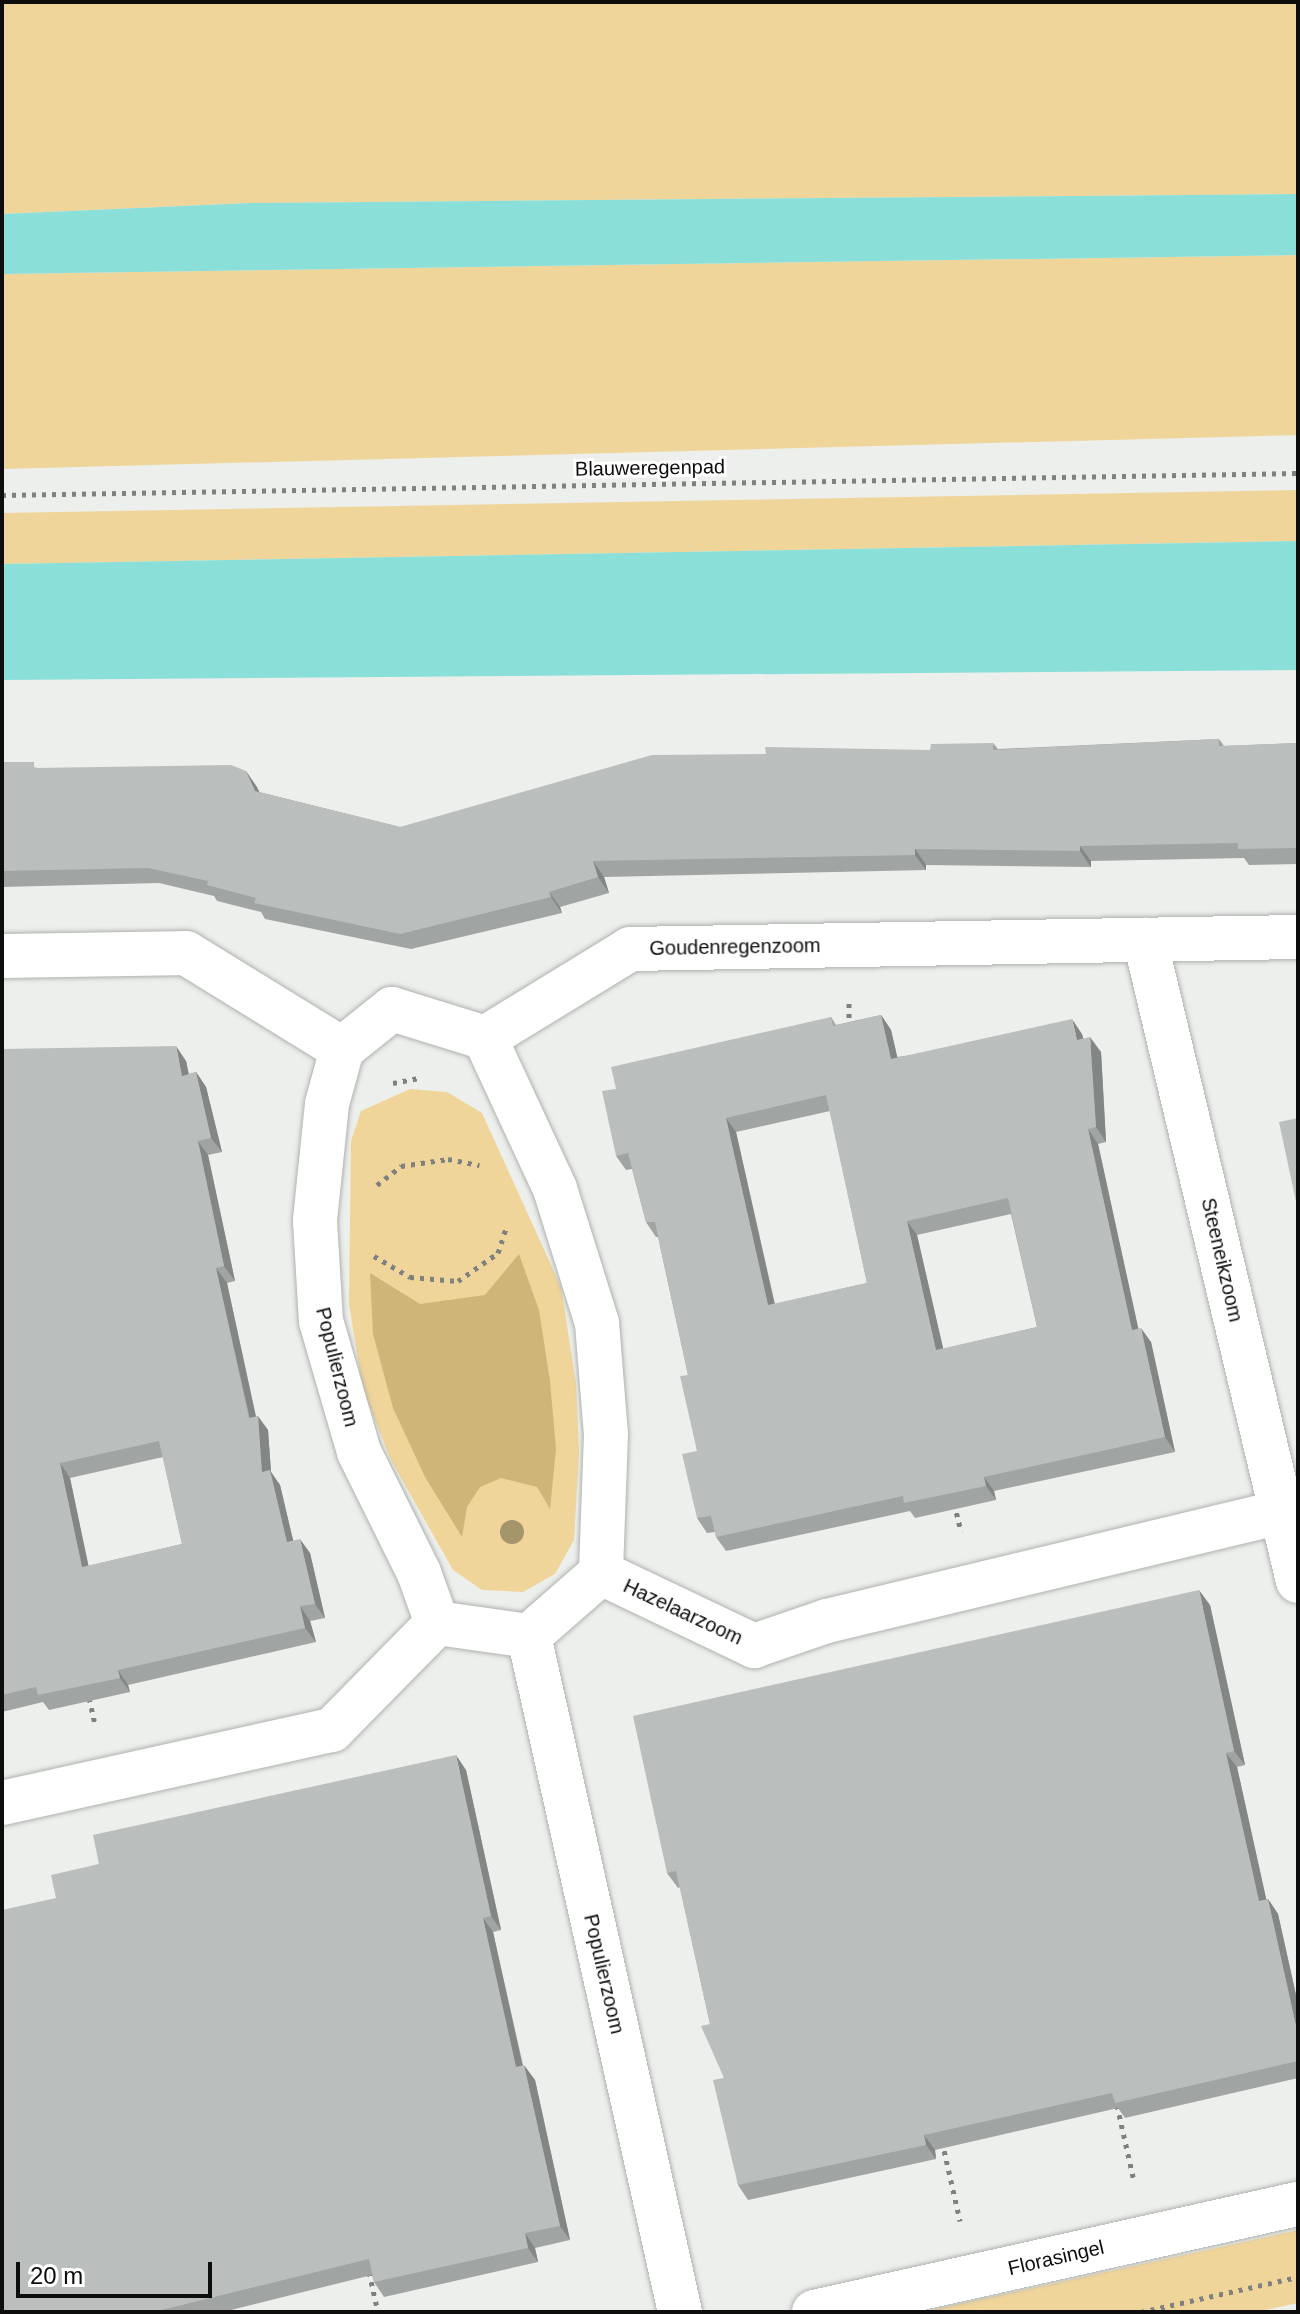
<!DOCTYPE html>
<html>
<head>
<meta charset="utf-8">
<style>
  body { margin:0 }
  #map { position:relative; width:1300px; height:2314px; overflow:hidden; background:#ecefeb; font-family:Helvetica,sans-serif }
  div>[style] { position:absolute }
  .green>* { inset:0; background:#f0d59b }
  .forest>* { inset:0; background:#d0b578 }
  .water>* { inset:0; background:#8ae0d9 }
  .path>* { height:5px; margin-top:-2.5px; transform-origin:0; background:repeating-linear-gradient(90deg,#7f817e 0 4px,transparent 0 10px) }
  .roads { filter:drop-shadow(0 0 2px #afb2ae) drop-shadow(0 0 2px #afb2ae) }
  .minor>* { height:44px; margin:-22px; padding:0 22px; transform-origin:22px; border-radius:22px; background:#fff }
  .trees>* { width:24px; height:24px; margin:-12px; border-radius:50%; background:#a4966a }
  .wall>* { inset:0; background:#a0a4a3 }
  .shaded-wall>* { inset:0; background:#828684 }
  .building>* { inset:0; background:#babfbd }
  span { translate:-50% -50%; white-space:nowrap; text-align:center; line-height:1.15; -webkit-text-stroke:6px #fff; paint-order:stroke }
  .street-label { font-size:20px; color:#0c0d0c }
  .frame { position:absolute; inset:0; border:4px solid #0c0d0c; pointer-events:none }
  .scale { position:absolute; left:16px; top:2262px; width:196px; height:36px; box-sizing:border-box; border:4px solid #0c0d0c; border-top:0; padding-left:10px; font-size:24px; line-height:28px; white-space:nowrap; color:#0c0d0c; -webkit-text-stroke:6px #fff; paint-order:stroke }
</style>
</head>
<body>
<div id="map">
  <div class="green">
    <i style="clip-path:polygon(2px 2px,1298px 2px,1298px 194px,250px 203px,2px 214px)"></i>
    <i style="clip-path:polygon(1298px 255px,1298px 435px,2px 469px,2px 274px)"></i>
    <i style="clip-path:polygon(1298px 490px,1298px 541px,2px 564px,2px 513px)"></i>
    <i style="clip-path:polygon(410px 1089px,447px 1092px,482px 1113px,561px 1287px,576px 1383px,579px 1453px,574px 1540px,555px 1574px,523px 1592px,482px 1590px,453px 1570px,391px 1460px,363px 1390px,349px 1304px,351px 1141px,361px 1111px)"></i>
    <i style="clip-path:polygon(1298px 2230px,1298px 2303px,1256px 2312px,922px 2312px)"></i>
  </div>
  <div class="forest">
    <i style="clip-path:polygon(519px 1254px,539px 1310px,550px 1381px,556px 1449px,550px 1509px,537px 1487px,501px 1478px,480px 1487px,467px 1507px,462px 1537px,425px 1477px,393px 1408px,373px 1334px,370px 1273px,420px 1304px,485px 1295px)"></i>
  </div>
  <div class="water">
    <i style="clip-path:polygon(1298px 194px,1298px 255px,2px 274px,2px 214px,250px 203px)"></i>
    <i style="clip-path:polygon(1298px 541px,1298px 670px,2px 680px,2px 564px)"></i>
  </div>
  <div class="path">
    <i style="left:2px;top:495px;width:1296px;rotate:-0.97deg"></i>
    <i style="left:849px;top:1027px;width:26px;rotate:-90deg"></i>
    <i style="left:393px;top:1083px;width:25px;rotate:-11deg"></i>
    <i style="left:377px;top:1185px;width:31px;rotate:-38deg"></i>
    <i style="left:401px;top:1166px;width:48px;rotate:-8.5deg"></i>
    <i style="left:448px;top:1159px;width:32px;rotate:11deg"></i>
    <i style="left:374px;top:1256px;width:42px;rotate:30.3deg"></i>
    <i style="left:410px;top:1277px;width:48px;rotate:4.8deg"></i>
    <i style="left:458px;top:1281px;width:49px;rotate:-35deg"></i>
    <i style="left:498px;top:1253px;width:28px;rotate:-72deg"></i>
    <i style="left:954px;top:1503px;width:30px;rotate:76deg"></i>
    <i style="left:89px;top:1698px;width:26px;rotate:77deg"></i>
    <i style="left:1117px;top:2105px;width:78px;rotate:77.4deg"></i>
    <i style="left:942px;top:2141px;width:82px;rotate:77.3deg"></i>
    <i style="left:369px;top:2272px;width:41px;rotate:77.3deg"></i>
    <i style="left:1141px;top:2312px;width:161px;rotate:-12.6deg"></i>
  </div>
  <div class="roads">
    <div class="minor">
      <i style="left:1145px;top:940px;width:659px;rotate:76.58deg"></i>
      <i style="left:2px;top:956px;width:184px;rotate:-0.9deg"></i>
      <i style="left:186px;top:953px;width:183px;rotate:31.6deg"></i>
      <i style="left:485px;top:1038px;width:166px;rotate:65.1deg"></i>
      <i style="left:555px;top:1189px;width:140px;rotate:72.6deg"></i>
      <i style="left:597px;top:1323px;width:111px;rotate:85.4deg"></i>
      <i style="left:606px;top:1434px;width:139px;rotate:92.1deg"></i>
      <i style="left:342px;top:1049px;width:64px;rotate:-38.7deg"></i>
      <i style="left:392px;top:1009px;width:97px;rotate:17.3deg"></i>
      <i style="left:485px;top:1038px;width:170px;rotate:-31.5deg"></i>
      <i style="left:630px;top:949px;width:668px;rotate:-1.03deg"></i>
      <i style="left:342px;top:1049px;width:57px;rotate:105.3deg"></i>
      <i style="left:327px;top:1104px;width:118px;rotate:95.9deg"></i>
      <i style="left:315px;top:1221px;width:100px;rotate:86.6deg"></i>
      <i style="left:321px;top:1321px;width:136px;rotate:73.8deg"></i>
      <i style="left:359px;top:1452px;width:135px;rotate:63.6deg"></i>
      <i style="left:419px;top:1573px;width:53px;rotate:70.2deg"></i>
      <i style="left:601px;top:1573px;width:170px;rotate:25.5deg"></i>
      <i style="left:754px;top:1646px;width:77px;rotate:-18.9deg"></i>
      <i style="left:827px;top:1621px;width:468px;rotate:-13.5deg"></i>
      <i style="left:437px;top:1623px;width:93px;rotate:8deg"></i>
      <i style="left:529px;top:1636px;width:96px;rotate:-41.2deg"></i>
      <i style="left:529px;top:1636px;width:693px;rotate:77.41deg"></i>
      <i style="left:2px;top:1803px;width:338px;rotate:-12.5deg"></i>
      <i style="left:332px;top:1730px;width:150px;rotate:-45.5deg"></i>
      <i style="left:814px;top:2312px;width:496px;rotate:-12.6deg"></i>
    </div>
  </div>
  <div class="trees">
    <i style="left:512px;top:1532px"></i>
  </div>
  <div class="wall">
    <i style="clip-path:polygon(1219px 739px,1224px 746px,1298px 743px,1298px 864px,1249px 865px,1244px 858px,1091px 861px,1091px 867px,926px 865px,926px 870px,604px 877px,609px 893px,560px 907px,562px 913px,411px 949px,265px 919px,261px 912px,217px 901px,214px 896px,159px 883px,2px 887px,2px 762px,38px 768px,246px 771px,259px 792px,400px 827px,766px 754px,930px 750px,993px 743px,998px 749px)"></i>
    <i style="clip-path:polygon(evenodd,881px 1015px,891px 1030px,897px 1057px,1082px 1034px,1083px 1038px,1101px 1052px,1106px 1142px,1098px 1144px,1138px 1329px,1151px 1342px,1175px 1452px,994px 1491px,996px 1500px,915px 1518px,910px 1511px,726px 1551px,716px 1537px,715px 1532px,707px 1533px,697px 1518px,697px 1451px,688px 1375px,658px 1237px,656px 1237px,646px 1222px,632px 1169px,626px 1170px,616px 1156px,616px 1089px,831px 1017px,836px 1025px,881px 1015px,830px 1111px,867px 1283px,775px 1304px,736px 1132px,830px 1111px,881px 1015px,1011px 1214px,1037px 1327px,943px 1349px,917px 1235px,1011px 1214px)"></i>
    <i style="clip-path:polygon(evenodd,2px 1049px,186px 1061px,189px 1074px,196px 1072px,206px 1087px,222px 1152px,208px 1155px,235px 1281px,227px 1283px,256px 1416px,268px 1430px,271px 1472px,280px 1485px,293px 1540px,310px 1553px,325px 1618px,310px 1621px,316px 1642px,128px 1685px,130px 1692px,49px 1710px,43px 1702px,2px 1712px,2px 1049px,163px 1457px,182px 1544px,88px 1566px,70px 1478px,163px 1457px)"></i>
    <i style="clip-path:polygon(1210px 1605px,1245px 1765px,1237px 1767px,1266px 1899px,1268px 1899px,1278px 1914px,1298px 2004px,1298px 2078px,1125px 2118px,1118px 2108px,935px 2150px,936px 2159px,748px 2200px,738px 2185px,724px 2078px,710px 2024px,680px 1887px,678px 1888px,667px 1873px)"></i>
    <i style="clip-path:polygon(466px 1770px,501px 1930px,493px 1932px,523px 2065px,535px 2080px,570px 2240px,535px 2248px,538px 2262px,384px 2297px,374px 2282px,372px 2275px,223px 2312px,2px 2312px,56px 1898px,99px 1864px)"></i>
  </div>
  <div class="shaded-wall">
    <i style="clip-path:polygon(246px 771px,257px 787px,266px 806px,255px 791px)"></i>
    <i style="clip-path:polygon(1080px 846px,1091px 861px,1091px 867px,1080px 851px)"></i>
    <i style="clip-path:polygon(915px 849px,926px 865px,926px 870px,915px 855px)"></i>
    <i style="clip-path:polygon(593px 861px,604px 877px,609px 893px,598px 877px)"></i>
    <i style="clip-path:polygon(549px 892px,560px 907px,562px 913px,551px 897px)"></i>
    <i style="clip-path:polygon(881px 1015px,891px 1030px,901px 1073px,891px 1059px)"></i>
    <i style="clip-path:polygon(1072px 1019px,1082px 1034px,1087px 1054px,1077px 1040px)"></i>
    <i style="clip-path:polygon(1090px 1037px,1101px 1052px,1106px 1142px,1096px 1127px)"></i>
    <i style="clip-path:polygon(176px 1046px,186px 1061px,192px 1091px,182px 1076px)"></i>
    <i style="clip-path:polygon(196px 1072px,206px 1087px,222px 1152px,211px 1138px)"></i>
    <i style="clip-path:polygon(726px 1118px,736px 1132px,778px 1320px,768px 1305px)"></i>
    <i style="clip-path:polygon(1088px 1129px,1098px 1144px,1142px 1345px,1132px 1330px)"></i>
    <i style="clip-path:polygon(198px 1141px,208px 1155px,235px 1281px,224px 1266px)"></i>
    <i style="clip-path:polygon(907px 1221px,917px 1235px,947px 1365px,936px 1350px)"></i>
    <i style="clip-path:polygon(216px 1268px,227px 1283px,259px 1432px,258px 1416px,268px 1430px,271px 1472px,280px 1485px,297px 1557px,287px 1542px,262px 1472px)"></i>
    <i style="clip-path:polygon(1141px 1328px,1151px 1342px,1175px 1452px,1165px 1437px)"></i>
    <i style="clip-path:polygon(60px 1463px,70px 1478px,92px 1582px,82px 1567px)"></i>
    <i style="clip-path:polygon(984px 1477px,994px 1491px,996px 1500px,986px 1486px)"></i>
    <i style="clip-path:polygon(300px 1539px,310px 1553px,325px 1618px,315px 1604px)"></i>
    <i style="clip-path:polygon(1199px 1590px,1210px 1605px,1245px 1765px,1234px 1751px)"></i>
    <i style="clip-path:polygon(300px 1606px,310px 1621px,316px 1642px,305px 1628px)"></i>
    <i style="clip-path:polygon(118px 1670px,128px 1685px,130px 1692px,120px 1678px)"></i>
    <i style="clip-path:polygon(1226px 1753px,1237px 1767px,1270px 1916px,1259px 1901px)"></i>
    <i style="clip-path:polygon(456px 1755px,466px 1770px,501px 1930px,491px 1916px)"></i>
    <i style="clip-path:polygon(1268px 1899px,1278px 1914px,1298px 2004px,1298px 2035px)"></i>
    <i style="clip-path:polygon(483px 1918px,493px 1932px,526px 2082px,516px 2067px)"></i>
    <i style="clip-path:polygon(524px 2065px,535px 2080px,570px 2240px,560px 2226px)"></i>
    <i style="clip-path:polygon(924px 2135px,935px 2150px,936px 2159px,926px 2145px)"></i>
    <i style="clip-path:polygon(525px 2233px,535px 2248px,538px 2262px,528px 2248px)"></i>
  </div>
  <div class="building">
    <i style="clip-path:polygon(1219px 739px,1219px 746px,1298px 743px,1298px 848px,1238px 849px,1238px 843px,1080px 846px,1080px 851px,915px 849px,915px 855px,593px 861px,598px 877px,549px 892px,551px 897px,400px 934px,254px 903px,256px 898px,207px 885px,208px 881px,148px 868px,2px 871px,2px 762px,34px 762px,34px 768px,231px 765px,246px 771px,255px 791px,400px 827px,652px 755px,766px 754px,765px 747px,930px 750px,931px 744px,993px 743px,993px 750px)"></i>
    <i style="clip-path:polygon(evenodd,881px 1015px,891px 1059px,1072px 1019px,1077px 1040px,1090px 1037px,1096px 1127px,1088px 1129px,1132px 1330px,1141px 1328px,1165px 1437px,984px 1477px,986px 1486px,904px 1503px,903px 1496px,716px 1537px,711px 1516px,697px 1518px,682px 1454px,697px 1451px,680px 1376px,688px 1375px,655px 1222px,646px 1222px,628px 1153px,616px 1156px,602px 1091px,616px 1089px,611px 1067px,831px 1017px,833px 1026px,881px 1015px,826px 1095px,867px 1283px,768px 1305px,726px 1118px,826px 1095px,881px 1015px,1008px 1198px,1037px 1327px,936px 1350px,907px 1221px,1008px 1198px)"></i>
    <i style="clip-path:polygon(evenodd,176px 1046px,182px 1076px,196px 1072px,211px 1138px,198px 1141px,224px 1266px,216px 1268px,249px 1418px,258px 1416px,262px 1472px,270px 1470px,287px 1542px,300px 1539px,315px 1604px,300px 1606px,305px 1628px,118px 1670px,120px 1678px,38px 1695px,36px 1687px,2px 1695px,2px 1049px,176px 1046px,159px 1441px,182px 1544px,82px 1567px,60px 1463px,159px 1441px)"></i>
    <i style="clip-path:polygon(1298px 1118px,1298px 1211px,1279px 1122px)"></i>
    <i style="clip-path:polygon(1199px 1590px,1234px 1751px,1226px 1753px,1259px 1901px,1268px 1899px,1298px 2035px,1298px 2061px,1115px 2103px,1112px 2093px,924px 2135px,926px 2145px,738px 2185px,713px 2080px,724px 2078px,701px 2026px,710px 2024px,676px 1871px,667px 1873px,633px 1716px)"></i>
    <i style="clip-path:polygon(456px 1755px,491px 1916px,483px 1918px,516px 2067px,524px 2065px,560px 2226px,525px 2233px,528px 2248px,374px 2282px,369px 2259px,153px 2312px,2px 2312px,2px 1910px,56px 1898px,51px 1875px,99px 1864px,93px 1835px)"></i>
  </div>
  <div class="street-label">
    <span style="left:650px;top:468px;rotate:-1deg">Blauweregenpad</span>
    <span style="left:735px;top:947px;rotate:-1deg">Goudenregenzoom</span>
    <span style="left:1222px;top:1260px;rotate:77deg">Steeneikzoom</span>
    <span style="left:337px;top:1367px;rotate:76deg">Populierzoom</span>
    <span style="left:683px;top:1612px;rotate:25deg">Hazelaarzoom</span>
    <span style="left:604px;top:1974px;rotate:77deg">Populierzoom</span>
    <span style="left:1056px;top:2258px;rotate:-13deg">Florasingel</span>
  </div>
  <div class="frame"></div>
  <div class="scale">20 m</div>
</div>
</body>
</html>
